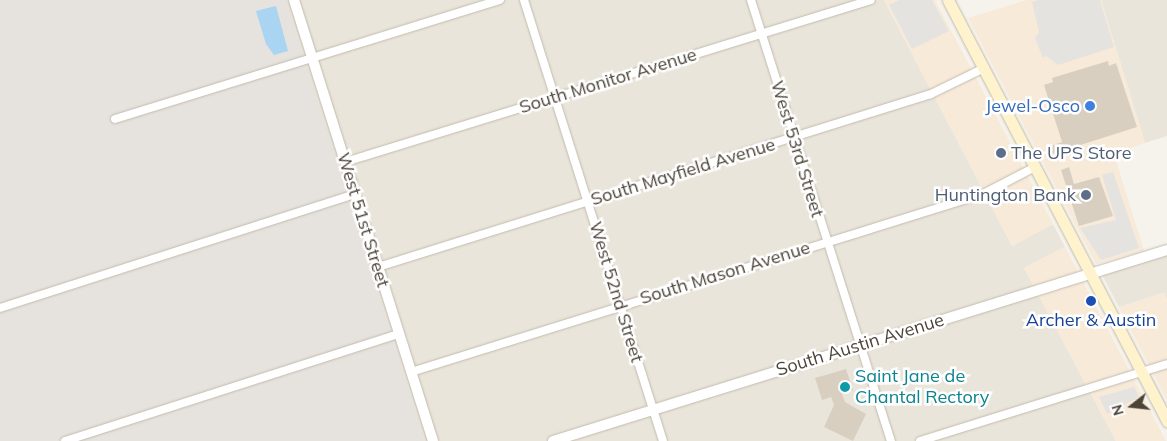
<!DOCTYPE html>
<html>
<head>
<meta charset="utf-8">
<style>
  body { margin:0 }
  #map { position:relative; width:1167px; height:441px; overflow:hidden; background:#f6f3ec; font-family:Mulish,sans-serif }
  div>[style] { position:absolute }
  .residential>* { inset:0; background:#eae5da }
  .commercial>* { inset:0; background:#f7ead8 }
  .industrial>* { inset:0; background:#e6e2dd }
  .parking>* { inset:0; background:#e5e3e0 }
  .water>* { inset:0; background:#a9d4f2 }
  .building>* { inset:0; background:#d8cfc1 }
  .roads { filter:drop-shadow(0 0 1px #c2bbae) drop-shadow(0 0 1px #c2bbae) }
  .minor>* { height:8px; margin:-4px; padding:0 4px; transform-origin:4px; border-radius:4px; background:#fff }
  .tertiary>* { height:10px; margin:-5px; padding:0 5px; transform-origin:5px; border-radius:5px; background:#fff }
  .secondary>* { height:11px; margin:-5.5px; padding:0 5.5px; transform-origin:5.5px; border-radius:5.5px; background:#fff3cd }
  .dots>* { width:14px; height:14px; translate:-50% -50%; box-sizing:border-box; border:2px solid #fff; border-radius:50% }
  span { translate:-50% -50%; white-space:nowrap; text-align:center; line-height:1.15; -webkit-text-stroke:5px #fff; paint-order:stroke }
  .street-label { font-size:18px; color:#4b4439 }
  .shop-label { font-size:18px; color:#366cbe }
  .right { translate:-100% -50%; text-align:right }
  .service-label { font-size:18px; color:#4e5e75 }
  .left { translate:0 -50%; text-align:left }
  .transit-label { font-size:18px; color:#164399 }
  .culture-label { font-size:18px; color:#0d838f }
  .north { position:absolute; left:1107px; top:381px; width:50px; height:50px; -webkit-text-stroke:4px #fff; paint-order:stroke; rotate:254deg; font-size:14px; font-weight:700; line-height:20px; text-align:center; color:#4b4439 }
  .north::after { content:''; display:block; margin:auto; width:18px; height:22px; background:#4b4439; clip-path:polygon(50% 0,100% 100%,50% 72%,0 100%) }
</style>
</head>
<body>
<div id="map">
  <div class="residential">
    <i style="clip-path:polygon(286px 0,884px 0,1012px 246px,1053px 224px,1065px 247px,1024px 268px,1116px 441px,425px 441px)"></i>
    <i style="clip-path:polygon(1101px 0,1167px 0,1167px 136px,1145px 143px)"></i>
    <i style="clip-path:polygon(1167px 251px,1167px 299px,1163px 293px,1119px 307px,1100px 271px)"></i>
  </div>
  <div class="commercial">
    <i style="clip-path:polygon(884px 0,935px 0,1053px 224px,1012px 246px)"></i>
    <i style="clip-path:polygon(1027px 0,1101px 0,1145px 143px,1114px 154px,1144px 251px,1096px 264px,968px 18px)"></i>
    <i style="clip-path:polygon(1065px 247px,1166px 441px,1116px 441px,1024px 268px)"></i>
    <i style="clip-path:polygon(1164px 293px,1167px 299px,1167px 400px,1119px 307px)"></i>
  </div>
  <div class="industrial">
    <i style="clip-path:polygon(0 0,286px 0,425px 441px,0 441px)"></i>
  </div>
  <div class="parking">
    <i style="clip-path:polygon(899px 0,932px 0,949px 31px,912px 49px,889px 5px)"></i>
    <i style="clip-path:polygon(1038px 0,1100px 0,1114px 47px,1058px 65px,1046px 56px,1043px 58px,1035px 38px,1039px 32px,1032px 2px)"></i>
    <i style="clip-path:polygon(1113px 172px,1139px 248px,1101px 260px,1080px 228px,1116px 220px,1102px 175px)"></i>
    <i style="clip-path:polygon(1134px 387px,1139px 397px,1107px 414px,1099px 397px)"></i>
  </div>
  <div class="water">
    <i style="clip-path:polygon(276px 6px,288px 51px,274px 55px,266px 44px,256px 11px)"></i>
  </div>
  <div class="building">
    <i style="clip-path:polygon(1108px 61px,1109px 66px,1116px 63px,1137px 127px,1049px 155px,1047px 147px,1062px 142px,1044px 85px,1053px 82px,1052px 78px)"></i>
    <i style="clip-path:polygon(1069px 167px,1074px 184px,1099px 177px,1113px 216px,1079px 226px,1061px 170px)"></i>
    <i style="clip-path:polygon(846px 369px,853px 390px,842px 394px,845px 402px,866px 414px,853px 441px,824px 427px,834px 405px,831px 397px,822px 400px,815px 378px)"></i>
  </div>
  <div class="roads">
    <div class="minor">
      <i style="left:524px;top:0;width:462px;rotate:72.5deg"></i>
      <i style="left:751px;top:0;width:463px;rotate:72.4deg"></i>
      <i style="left:115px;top:119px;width:403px;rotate:-17.2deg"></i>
      <i style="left:345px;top:162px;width:550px;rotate:-17.12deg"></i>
      <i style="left:378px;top:267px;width:579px;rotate:-17.37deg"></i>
      <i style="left:931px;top:94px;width:59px;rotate:-26.1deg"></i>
      <i style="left:0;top:308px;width:373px;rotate:-17.8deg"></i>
      <i style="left:411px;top:372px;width:599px;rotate:-17.29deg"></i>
      <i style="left:983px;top:194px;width:59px;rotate:-27.4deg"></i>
      <i style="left:65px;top:441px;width:351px;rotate:-17.8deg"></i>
      <i style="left:920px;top:441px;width:259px;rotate:-17.3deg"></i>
    </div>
    <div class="tertiary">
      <i style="left:294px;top:0;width:462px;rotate:72.5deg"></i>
      <i style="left:553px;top:441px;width:643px;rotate:-17.28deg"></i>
    </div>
    <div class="secondary">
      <i style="left:948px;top:0;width:475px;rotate:62.5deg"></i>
    </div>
  </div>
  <div class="dots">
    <i style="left:1090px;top:106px;background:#3f7fe0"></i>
    <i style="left:1001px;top:153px;background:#5c6f8a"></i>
    <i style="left:1086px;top:195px;background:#5c6f8a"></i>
    <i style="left:1091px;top:301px;background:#1a4fb4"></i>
    <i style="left:845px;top:387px;background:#0f9aa8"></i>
  </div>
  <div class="street-label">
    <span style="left:608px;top:81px;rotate:-17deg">South Monitor Avenue</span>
    <span style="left:797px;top:149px;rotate:73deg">West 53rd Street</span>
    <span style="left:683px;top:172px;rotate:-17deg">South Mayfield Avenue</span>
    <span style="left:363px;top:220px;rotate:73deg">West 51st Street</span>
    <span style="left:725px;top:273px;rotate:-17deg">South Mason Avenue</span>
    <span style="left:616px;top:292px;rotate:73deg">West 52nd Street</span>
    <span style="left:860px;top:345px;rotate:-17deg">South Austin Avenue</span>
  </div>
  <div class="shop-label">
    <span class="right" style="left:1080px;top:106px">Jewel-Osco</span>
  </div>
  <div class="service-label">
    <span class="left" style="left:1011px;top:153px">The UPS Store</span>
    <span class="right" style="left:1076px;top:195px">Huntington Bank</span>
  </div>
  <div class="transit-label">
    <span style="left:1091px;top:320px">Archer &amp; Austin</span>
  </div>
  <div class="culture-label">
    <span class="left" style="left:855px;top:387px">Saint Jane de<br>Chantal Rectory</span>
  </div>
  <div class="north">N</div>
</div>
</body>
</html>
